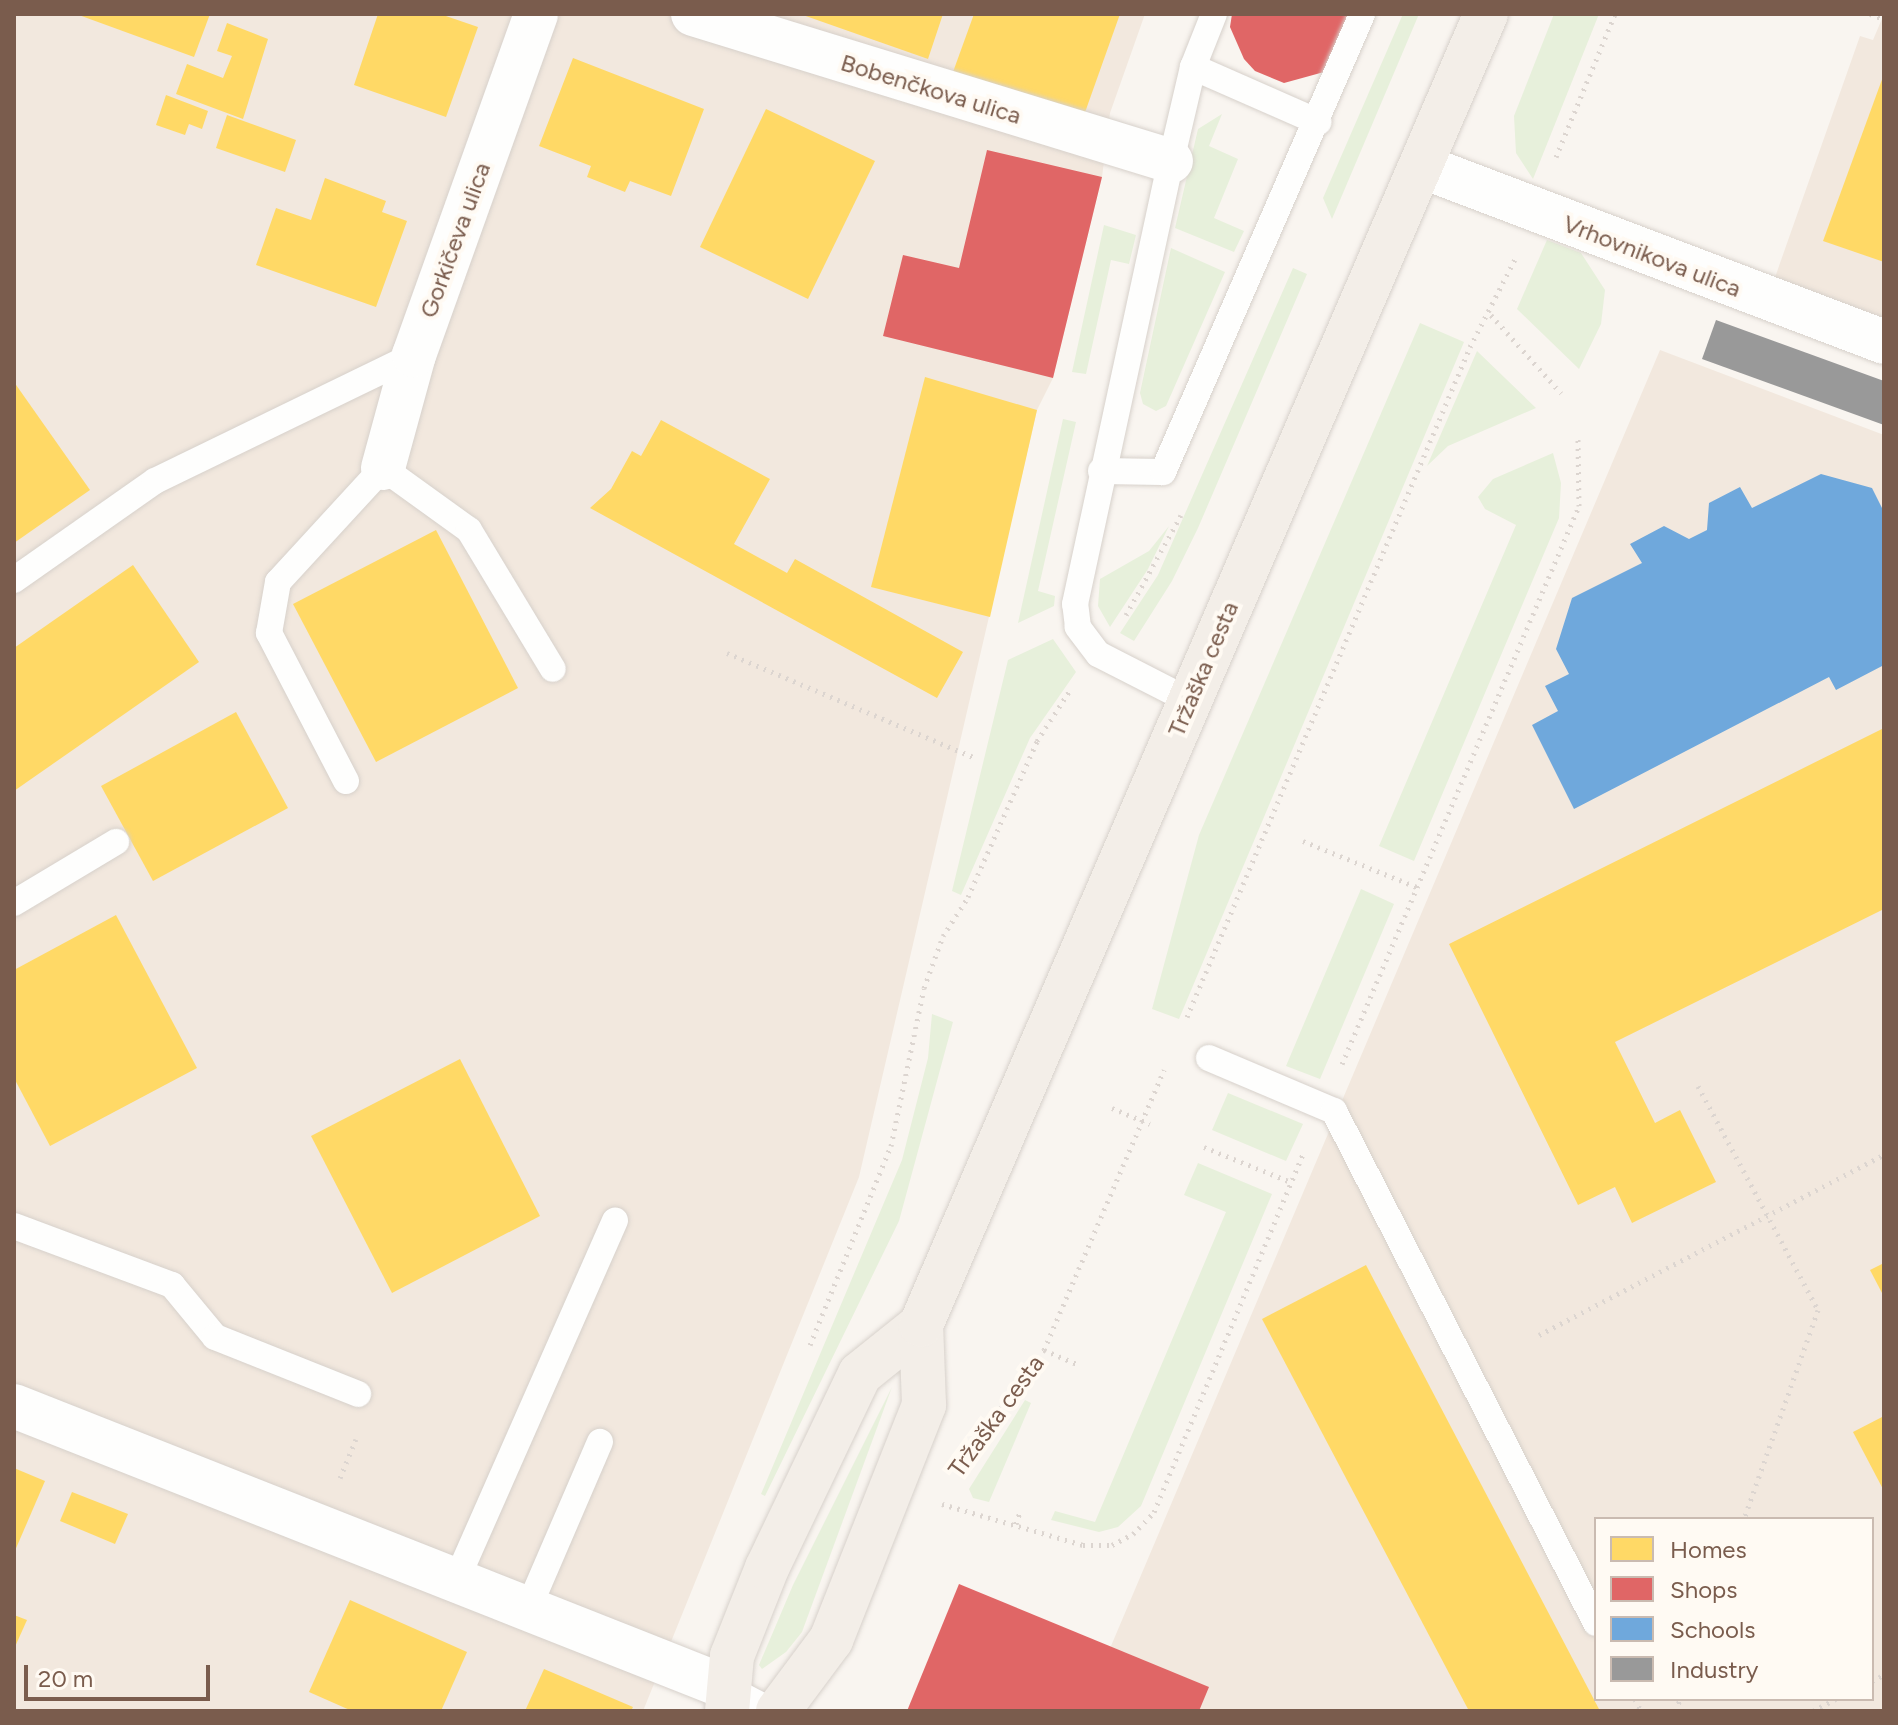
<!DOCTYPE html>
<html>
<head>
<meta charset="utf-8">
<style>
  body { margin:0 }
  #map { position:relative; width:1898px; height:1725px; overflow:hidden; background:#f9f5f0; font-family:Figtree,sans-serif }
  div>[style] { position:absolute }
  .residential>* { inset:0; background:#f2e8de }
  .green>* { inset:0; background:#e7f0db }
  .homes>* { inset:0; background:#ffd966 }
  .shops>* { inset:0; background:#e06666 }
  .schools>* { inset:0; background:#6fa8dc }
  .industry>* { inset:0; background:#999 }
  .path>* { height:5px; margin-top:-2.5px; transform-origin:0; background:repeating-linear-gradient(90deg,#dcd5d0 0 2px,transparent 0 8px) }
  .roads { filter:drop-shadow(0 0 2px #d7d1cb) drop-shadow(0 0 2px #d7d1cb) }
  .service>* { height:26px; margin:-13px; padding:0 13px; transform-origin:13px; border-radius:13px; background:#fefefd }
  .minor>* { height:44px; margin:-22px; padding:0 22px; transform-origin:22px; border-radius:22px; background:#fefefd }
  .primary>* { height:44px; margin:-22px; padding:0 22px; transform-origin:22px; border-radius:22px; background:#f3eee8 }
  span { translate:-50% -50%; white-space:nowrap; text-align:center; line-height:1.15; -webkit-text-stroke:8px #fffaf3; paint-order:stroke }
  .street-label { font-size:24px; color:#7a5c4d }
  .frame { position:absolute; inset:0; border:16px solid #7a5c4d; pointer-events:none }
  .legend { position:absolute; left:1594px; top:1517px; width:280px; height:184px; box-sizing:border-box; background:#fffaf3; border:2px solid #cabbb1; margin:0; padding:10px 14px; list-style:none; font-size:24px; color:#7a5c4d }
  .legend li { display:flex; align-items:center; gap:16px; height:40px }
  .legend b { width:40px; border:2px solid #cabbb1 }
  .scale { position:absolute; left:24px; top:1665px; width:186px; height:36px; box-sizing:border-box; border:4px solid #7a5c4d; border-top:0; padding-left:10px; font-size:24px; line-height:28px; white-space:nowrap; color:#7a5c4d; -webkit-text-stroke:6px #fffaf3; paint-order:stroke }
</style>
</head>
<body>
<div id="map">
  <div class="residential">
    <i style="clip-path:polygon(14px 14px,1145px 14px,1110px 113px,1102px 177px,1053px 378px,1037px 410px,859px 1177px,643px 1711px,14px 1711px)"></i>
    <i style="clip-path:polygon(1884px 14px,1884px 321px,1773px 283px,1860px 36px,1873px 40px)"></i>
    <i style="clip-path:polygon(evenodd,1660px 350px,1884px 435px,1884px 1711px,907px 1711px,1111px 1646px,1660px 350px,1596px 1519px,1872px 1519px,1872px 1699px,1596px 1699px,1596px 1519px)"></i>
  </div>
  <div class="green">
    <i style="clip-path:polygon(1403px 14px,1419px 14px,1332px 219px,1323px 198px)"></i>
    <i style="clip-path:polygon(1554px 14px,1599px 14px,1533px 179px,1516px 153px,1514px 116px)"></i>
    <i style="clip-path:polygon(1222px 114px,1209px 146px,1238px 159px,1214px 218px,1244px 231px,1234px 252px,1175px 228px,1198px 129px)"></i>
    <i style="clip-path:polygon(1104px 225px,1136px 235px,1129px 264px,1111px 260px,1086px 374px,1072px 372px)"></i>
    <i style="clip-path:polygon(1547px 240px,1581px 253px,1605px 290px,1601px 324px,1579px 369px,1517px 309px)"></i>
    <i style="clip-path:polygon(1171px 248px,1225px 272px,1166px 406px,1156px 411px,1143px 404px,1140px 393px)"></i>
    <i style="clip-path:polygon(1293px 268px,1307px 274px,1198px 528px,1172px 581px,1134px 641px,1120px 633px,1158px 575px)"></i>
    <i style="clip-path:polygon(1420px 323px,1464px 342px,1179px 1019px,1152px 1009px,1199px 835px)"></i>
    <i style="clip-path:polygon(1477px 351px,1536px 408px,1448px 446px,1427px 466px)"></i>
    <i style="clip-path:polygon(1063px 419px,1076px 422px,1038px 591px,1055px 596px,1054px 606px,1018px 623px)"></i>
    <i style="clip-path:polygon(1553px 453px,1561px 483px,1559px 518px,1414px 861px,1379px 846px,1516px 525px,1485px 509px,1478px 497px,1493px 479px)"></i>
    <i style="clip-path:polygon(1169px 526px,1148px 569px,1110px 627px,1098px 606px,1100px 579px,1149px 551px)"></i>
    <i style="clip-path:polygon(1053px 639px,1076px 672px,1030px 738px,961px 895px,952px 891px,1008px 660px)"></i>
    <i style="clip-path:polygon(1361px 889px,1394px 904px,1320px 1079px,1286px 1066px)"></i>
    <i style="clip-path:polygon(932px 1014px,953px 1022px,899px 1221px,765px 1496px,761px 1494px,902px 1160px,928px 1058px)"></i>
    <i style="clip-path:polygon(1228px 1093px,1303px 1124px,1286px 1161px,1212px 1130px)"></i>
    <i style="clip-path:polygon(1198px 1163px,1272px 1194px,1141px 1506px,1118px 1527px,1099px 1532px,1051px 1520px,1055px 1511px,1095px 1522px,1226px 1212px,1184px 1195px)"></i>
    <i style="clip-path:polygon(892px 1387px,802px 1632px,786px 1652px,762px 1669px,759px 1665px,793px 1585px)"></i>
    <i style="clip-path:polygon(1025px 1400px,1031px 1403px,989px 1502px,973px 1498px,969px 1489px)"></i>
  </div>
  <div class="homes">
    <i style="clip-path:polygon(76px 14px,210px 14px,194px 57px)"></i>
    <i style="clip-path:polygon(378px 14px,440px 14px,478px 27px,446px 117px,354px 85px)"></i>
    <i style="clip-path:polygon(800px 14px,943px 14px,928px 59px)"></i>
    <i style="clip-path:polygon(974px 14px,1120px 14px,1083px 118px,953px 72px)"></i>
    <i style="clip-path:polygon(227px 23px,268px 39px,243px 119px,176px 94px,187px 64px,223px 78px,232px 56px,217px 51px)"></i>
    <i style="clip-path:polygon(573px 58px,704px 109px,671px 196px,630px 181px,625px 192px,587px 177px,591px 166px,539px 146px)"></i>
    <i style="clip-path:polygon(1884px 74px,1884px 262px,1823px 241px)"></i>
    <i style="clip-path:polygon(166px 95px,208px 111px,202px 129px,189px 124px,185px 135px,156px 125px)"></i>
    <i style="clip-path:polygon(766px 109px,875px 161px,808px 299px,700px 247px)"></i>
    <i style="clip-path:polygon(227px 115px,296px 140px,285px 172px,216px 148px)"></i>
    <i style="clip-path:polygon(325px 178px,386px 201px,382px 212px,407px 221px,376px 307px,256px 265px,276px 208px,311px 220px)"></i>
    <i style="clip-path:polygon(925px 377px,1037px 410px,990px 617px,871px 587px)"></i>
    <i style="clip-path:polygon(14px 382px,90px 490px,14px 543px)"></i>
    <i style="clip-path:polygon(661px 420px,770px 479px,734px 544px,787px 573px,795px 559px,963px 652px,937px 698px,590px 508px,611px 489px,632px 451px,641px 456px)"></i>
    <i style="clip-path:polygon(436px 530px,518px 688px,376px 762px,293px 604px)"></i>
    <i style="clip-path:polygon(133px 565px,199px 662px,14px 791px,14px 648px)"></i>
    <i style="clip-path:polygon(236px 712px,288px 808px,153px 881px,101px 786px)"></i>
    <i style="clip-path:polygon(1884px 728px,1884px 909px,1615px 1042px,1655px 1123px,1680px 1110px,1716px 1182px,1632px 1223px,1615px 1187px,1578px 1205px,1449px 944px)"></i>
    <i style="clip-path:polygon(116px 915px,197px 1068px,50px 1146px,14px 1078px,14px 970px)"></i>
    <i style="clip-path:polygon(460px 1059px,540px 1216px,392px 1293px,311px 1136px)"></i>
    <i style="clip-path:polygon(1884px 1263px,1884px 1292px,1882px 1293px,1870px 1270px)"></i>
    <i style="clip-path:polygon(1366px 1265px,1600px 1711px,1469px 1711px,1262px 1319px)"></i>
    <i style="clip-path:polygon(1884px 1416px,1884px 1491px,1853px 1432px)"></i>
    <i style="clip-path:polygon(14px 1468px,45px 1481px,14px 1553px)"></i>
    <i style="clip-path:polygon(72px 1492px,128px 1514px,115px 1544px,60px 1521px)"></i>
    <i style="clip-path:polygon(350px 1600px,467px 1652px,441px 1711px,352px 1711px,309px 1692px)"></i>
    <i style="clip-path:polygon(14px 1615px,27px 1620px,14px 1649px)"></i>
    <i style="clip-path:polygon(544px 1669px,633px 1707px,631px 1711px,525px 1711px)"></i>
  </div>
  <div class="shops">
    <i style="clip-path:polygon(1232px 14px,1360px 14px,1324px 72px,1284px 83px,1255px 71px,1244px 59px,1230px 27px)"></i>
    <i style="clip-path:polygon(987px 150px,1102px 177px,1053px 378px,883px 336px,903px 255px,959px 268px)"></i>
    <i style="clip-path:polygon(959px 1584px,1209px 1687px,1199px 1711px,907px 1711px)"></i>
  </div>
  <div class="schools">
    <i style="clip-path:polygon(1821px 474px,1872px 488px,1884px 512px,1884px 665px,1836px 690px,1829px 677px,1574px 809px,1532px 725px,1558px 711px,1545px 686px,1569px 674px,1556px 649px,1572px 598px,1642px 563px,1630px 544px,1664px 526px,1689px 539px,1707px 530px,1709px 503px,1740px 487px,1752px 508px)"></i>
  </div>
  <div class="industry">
    <i style="clip-path:polygon(1716px 320px,1884px 381px,1884px 425px,1702px 359px)"></i>
  </div>
  <div class="path">
    <i style="left:1870px;top:14px;width:15px;rotate:20deg"></i>
    <i style="left:1556px;top:157px;width:155px;rotate:-67.6deg"></i>
    <i style="left:1491px;top:315px;width:105px;rotate:48.1deg"></i>
    <i style="left:1126px;top:615px;width:114px;rotate:-61.2deg"></i>
    <i style="left:727px;top:653px;width:267px;rotate:22.9deg"></i>
    <i style="left:1303px;top:841px;width:123px;rotate:22deg"></i>
    <i style="left:1187px;top:1017px;width:727px;rotate:-67.1deg"></i>
    <i style="left:1470px;top:347px;width:99px;rotate:-62.9deg"></i>
    <i style="left:1342px;top:1064px;width:606px;rotate:-66.99deg"></i>
    <i style="left:1579px;top:506px;width:67px;rotate:-90.9deg"></i>
    <i style="left:1698px;top:1086px;width:254px;rotate:61.8deg"></i>
    <i style="left:1818px;top:1310px;width:222px;rotate:109.5deg"></i>
    <i style="left:1112px;top:1108px;width:41px;rotate:22.8deg"></i>
    <i style="left:1204px;top:1147px;width:94px;rotate:21.9deg"></i>
    <i style="left:1539px;top:1335px;width:389px;rotate:-27.6deg"></i>
    <i style="left:810px;top:1345px;width:215px;rotate:-67.9deg"></i>
    <i style="left:891px;top:1146px;width:161px;rotate:-78.2deg"></i>
    <i style="left:924px;top:988px;width:55px;rotate:-69.9deg"></i>
    <i style="left:943px;top:936px;width:46px;rotate:-57.3deg"></i>
    <i style="left:968px;top:897px;width:171px;rotate:-66.1deg"></i>
    <i style="left:1037px;top:741px;width:61px;rotate:-57.1deg"></i>
    <i style="left:1044px;top:1350px;width:38px;rotate:23deg"></i>
    <i style="left:967px;top:1454px;width:129px;rotate:-53.5deg"></i>
    <i style="left:1044px;top:1350px;width:305px;rotate:-66.8deg"></i>
    <i style="left:340px;top:1478px;width:42px;rotate:-67.7deg"></i>
    <i style="left:942px;top:1504px;width:147px;rotate:16.2deg"></i>
    <i style="left:1083px;top:1545px;width:29px"></i>
    <i style="left:1112px;top:1545px;width:24px;rotate:-28deg"></i>
    <i style="left:1133px;top:1534px;width:30px;rotate:-46deg"></i>
    <i style="left:1154px;top:1512px;width:388px;rotate:-67.4deg"></i>
    <i style="left:1016px;top:1524px;width:13px;rotate:-72deg"></i>
    <i style="left:1872px;top:1681px;width:13px;rotate:-27deg"></i>
    <i style="left:1635px;top:1699px;width:13px;rotate:63deg"></i>
    <i style="left:1676px;top:1711px;width:13px;rotate:-72deg"></i>
    <i style="left:1813px;top:1711px;width:26px;rotate:-28deg"></i>
  </div>
  <div class="roads">
    <div class="service">
      <i style="left:1193px;top:67px;width:137px;rotate:23.7deg"></i>
      <i style="left:1101px;top:471px;width:62px;rotate:0.9deg"></i>
      <i style="left:1163px;top:472px;width:499px;rotate:-66.5deg"></i>
      <i style="left:14px;top:580px;width:172px;rotate:-35.1deg"></i>
      <i style="left:155px;top:481px;width:288px;rotate:-25.9deg"></i>
      <i style="left:1190px;top:701px;width:103px;rotate:-152.9deg"></i>
      <i style="left:1098px;top:654px;width:34px;rotate:-127deg"></i>
      <i style="left:1078px;top:627px;width:23px;rotate:-97deg"></i>
      <i style="left:1075px;top:604px;width:453px;rotate:-77.8deg"></i>
      <i style="left:1171px;top:161px;width:97px;rotate:-76.8deg"></i>
      <i style="left:1193px;top:67px;width:57px;rotate:-68.4deg"></i>
      <i style="left:346px;top:781px;width:167px;rotate:-117.5deg"></i>
      <i style="left:269px;top:633px;width:52px;rotate:-80deg"></i>
      <i style="left:278px;top:582px;width:155px;rotate:-47.4deg"></i>
      <i style="left:383px;top:468px;width:106px;rotate:35.8deg"></i>
      <i style="left:469px;top:530px;width:162px;rotate:58.9deg"></i>
      <i style="left:14px;top:903px;width:119px;rotate:-30.9deg"></i>
      <i style="left:1209px;top:1058px;width:136px;rotate:23deg"></i>
      <i style="left:1334px;top:1111px;width:575px;rotate:62.9deg"></i>
      <i style="left:14px;top:1226px;width:169px;rotate:20.5deg"></i>
      <i style="left:172px;top:1285px;width:67px;rotate:50.4deg"></i>
      <i style="left:215px;top:1337px;width:154px;rotate:21.7deg"></i>
      <i style="left:456px;top:1581px;width:394px;rotate:-66.2deg"></i>
      <i style="left:528px;top:1609px;width:182px;rotate:-66.7deg"></i>
      <i style="left:728px;top:1688px;width:50px;rotate:27.6deg"></i>
    </div>
    <div class="minor">
      <i style="left:693px;top:14px;width:500px;rotate:17.09deg"></i>
      <i style="left:1421px;top:166px;width:495px;rotate:20.8deg"></i>
      <i style="left:383px;top:468px;width:117px;rotate:-74.7deg"></i>
      <i style="left:414px;top:355px;width:362px;rotate:-70.3deg"></i>
      <i style="left:14px;top:1406px;width:768px;rotate:21.55deg"></i>
    </div>
    <div class="primary">
      <i style="left:727px;top:1711px;width:55px;rotate:-84.8deg"></i>
      <i style="left:732px;top:1656px;width:95px;rotate:-68.3deg"></i>
      <i style="left:767px;top:1568px;width:215px;rotate:-64.4deg"></i>
      <i style="left:860px;top:1374px;width:78px;rotate:-38.8deg"></i>
      <i style="left:778px;top:1711px;width:89px;rotate:-53.3deg"></i>
      <i style="left:831px;top:1640px;width:253px;rotate:-68.4deg"></i>
      <i style="left:924px;top:1405px;width:80px;rotate:-92.1deg"></i>
      <i style="left:921px;top:1325px;width:1428px;rotate:-66.69deg"></i>
    </div>
  </div>
  <div class="street-label">
    <span style="left:931px;top:89px;rotate:17deg">Bobenčkova ulica</span>
    <span style="left:455px;top:240px;rotate:-70deg">Gorkičeva ulica</span>
    <span style="left:1652px;top:256px;rotate:21deg">Vrhovnikova ulica</span>
    <span style="left:1203px;top:669px;rotate:-67deg">Tržaška cesta</span>
    <span style="left:996px;top:1416px;rotate:-54deg">Tržaška cesta</span>
  </div>
  <div class="frame"></div>
  <ul class="legend">
  <li><b style="height:22px;background:#ffd966"></b>Homes</li>
  <li><b style="height:22px;background:#e06666"></b>Shops</li>
  <li><b style="height:22px;background:#6fa8dc"></b>Schools</li>
  <li><b style="height:22px;background:#999"></b>Industry</li>
  </ul>
  <div class="scale">20 m</div>
</div>
</body>
</html>
